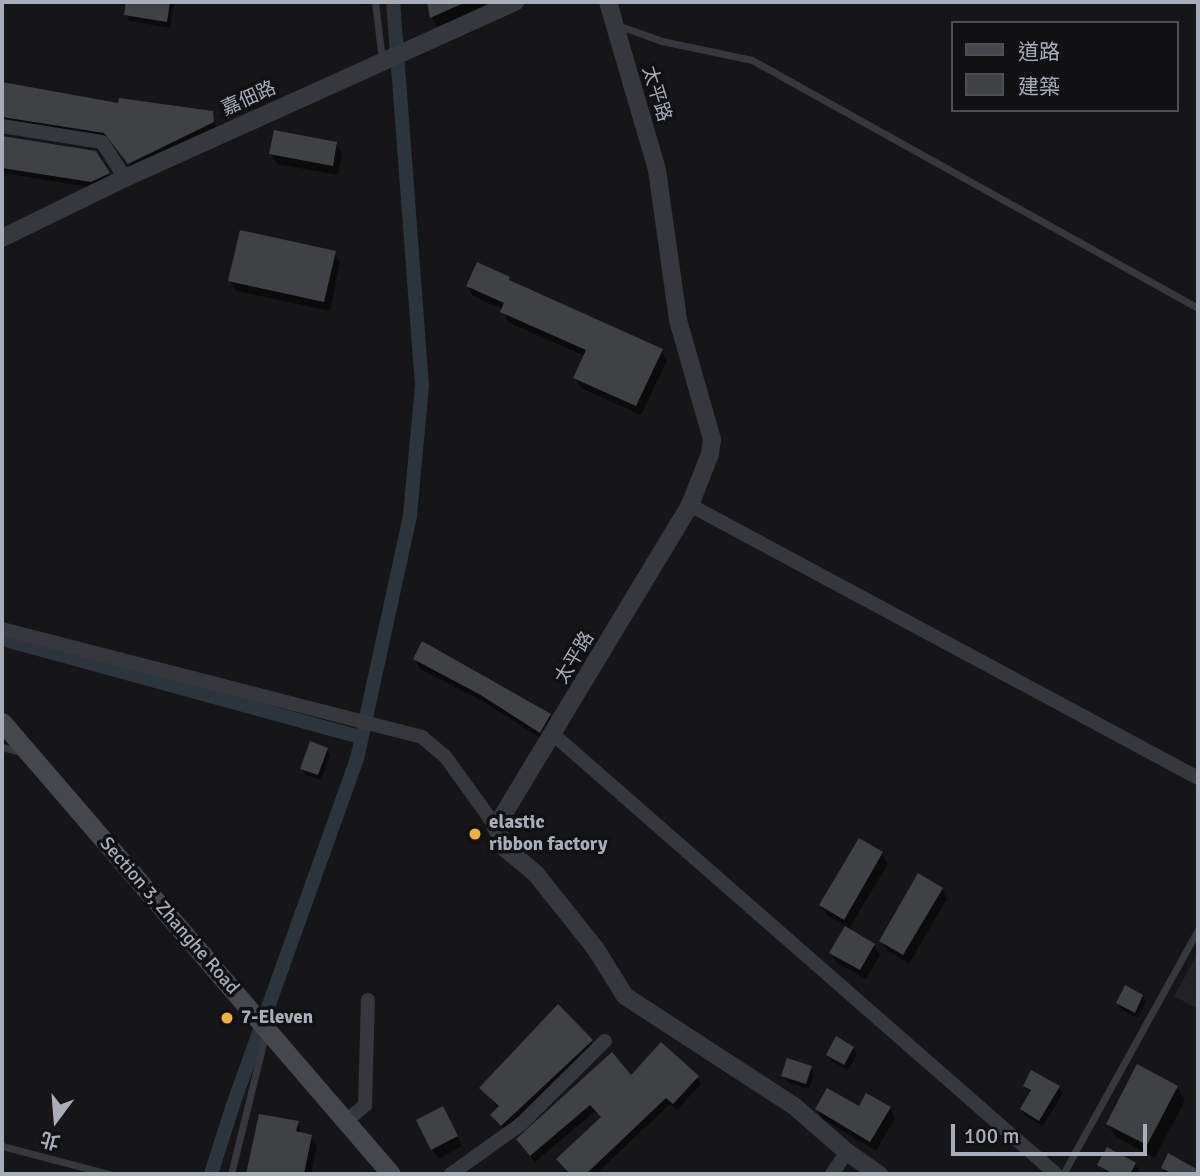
<!DOCTYPE html>
<html>
<head>
<meta charset="utf-8">
<style>
  body { margin:0 }
  #map { position:relative; width:1200px; height:1176px; overflow:hidden; background:#161618; font-family:Signika,"Noto Sans TC",sans-serif }
  div>[style] { position:absolute }
  .built>* { inset:0; background:#222225 }
  .shadow>* { inset:0; background:#0007 }
  .canal>* { height:14px; margin:-7px; padding:0 7px; transform-origin:7px; border-radius:7px; background:#2c353c }
  .building>* { inset:0; background:#404145 }
  .service>* { height:7px; margin:-3.5px; padding:0 3.5px; transform-origin:3.5px; border-radius:3.5px; background:#37383d }
  .minor>* { height:14px; margin:-7px; padding:0 7px; transform-origin:7px; border-radius:7px; background:#37383d }
  .tertiary>* { height:18px; margin:-9px; padding:0 9px; transform-origin:9px; border-radius:9px; background:#37383d }
  .secondary>* { height:19px; margin:-9.5px; padding:0 9.5px; transform-origin:9.5px; border-radius:9.5px; background:#45474d }
  .dots>* { width:19px; height:19px; translate:-50% -50%; box-sizing:border-box; border:4px solid #111113; border-radius:50% }
  span { translate:-50% -50%; white-space:nowrap; text-align:center; line-height:1.15; -webkit-text-stroke:7px #111113; paint-order:stroke }
  .street-label { font-size:19px; color:#a8adb8 }
  .poi-label { font-size:19px; color:#a8adb8; font-weight:700 }
  .left { translate:0 -50%; text-align:left }
  .frame { position:absolute; inset:0; border:4px solid #a8adb8; pointer-events:none }
  .legend { position:absolute; left:951px; top:21px; width:228px; height:91px; box-sizing:border-box; background:#111113; border:2px solid #4d4f55; margin:0; padding:9px 12px; list-style:none; font-size:21px; color:#a8adb8 }
  .legend li { display:flex; align-items:center; gap:14px; height:35px }
  .legend b { width:35px; border:2px solid #4d4f55 }
  .north { position:absolute; left:21px; top:1085px; width:70px; height:70px; -webkit-text-stroke:5px #111113; paint-order:stroke; rotate:196deg; font-size:19px; font-weight:700; line-height:28px; text-align:center; color:#a8adb8 }
  .north::after { content:''; display:block; margin:auto; width:24px; height:32px; background:#a8adb8; clip-path:polygon(50% 0,100% 100%,50% 72%,0 100%) }
  .scale { position:absolute; left:951px; top:1124px; width:196px; height:32px; box-sizing:border-box; border:4px solid #a8adb8; border-top:0; padding-left:9px; font-size:21px; line-height:24px; white-space:nowrap; color:#a8adb8; -webkit-text-stroke:5px #111113; paint-order:stroke }
</style>
</head>
<body>
<div id="map">
  <div class="built">
    <i style="clip-path:polygon(1198px 953px,1198px 1009px,1174px 996px)"></i>
  </div>
  <div class="shadow">
    <i style="clip-path:polygon(114px 2px,174px 2px,170px 28px,130px 21px,126px 15px,128px 4px)"></i>
    <i style="clip-path:polygon(346px 2px,369px 2px,368px 5px)"></i>
    <i style="clip-path:polygon(429px 2px,498px 2px,439px 29px,432px 18px)"></i>
    <i style="clip-path:polygon(2px 84px,119px 105px,212px 113px,217px 129px,133px 170px,110px 139px,8px 123px,2px 125px)"></i>
    <i style="clip-path:polygon(2px 137px,95px 152px,112px 180px,95px 188px,2px 173px)"></i>
    <i style="clip-path:polygon(336px 144px,342px 153px,338px 175px,277px 164px,271px 154px)"></i>
    <i style="clip-path:polygon(334px 253px,340px 262px,330px 311px,236px 291px,230px 281px)"></i>
    <i style="clip-path:polygon(509px 278px,512px 284px,661px 351px,667px 361px,641px 415px,581px 388px,575px 378px,585px 356px,508px 322px,503px 309px,473px 296px,468px 286px)"></i>
    <i style="clip-path:polygon(415px 659px,550px 715px,555px 725px,545px 741px,486px 703px,420px 669px)"></i>
    <i style="clip-path:polygon(327px 749px,330px 755px,321px 780px,306px 775px,302px 769px)"></i>
    <i style="clip-path:polygon(859px 841px,882px 854px,888px 864px,848px 930px,874px 945px,880px 955px,866px 979px,837px 963px,831px 953px,847px 927px,827px 915px,821px 905px)"></i>
    <i style="clip-path:polygon(942px 889px,947px 899px,909px 964px,887px 950px,881px 941px)"></i>
    <i style="clip-path:polygon(1142px 996px,1146px 1002px,1138px 1018px,1121px 1010px,1118px 1003px)"></i>
    <i style="clip-path:polygon(591px 1041px,595px 1047px,505px 1131px,496px 1122px,492px 1115px,499px 1108px,481px 1088px)"></i>
    <i style="clip-path:polygon(853px 1048px,857px 1054px,848px 1070px,831px 1061px,828px 1055px)"></i>
    <i style="clip-path:polygon(811px 1068px,814px 1074px,809px 1089px,787px 1082px,783px 1076px)"></i>
    <i style="clip-path:polygon(631px 1077px,697px 1077px,701px 1084px,677px 1110px,670px 1104px,596px 1174px,570px 1174px,558px 1160px,602px 1118px,595px 1111px,535px 1162px,522px 1147px,518px 1140px)"></i>
    <i style="clip-path:polygon(1025px 1086px,1059px 1087px,1063px 1093px,1043px 1126px,1025px 1116px,1022px 1109px,1031px 1093px)"></i>
    <i style="clip-path:polygon(1177px 1087px,1185px 1100px,1155px 1158px,1116px 1137px,1108px 1124px)"></i>
    <i style="clip-path:polygon(890px 1108px,895px 1118px,876px 1151px,823px 1119px,817px 1109px)"></i>
    <i style="clip-path:polygon(261px 1116px,297px 1123px,302px 1135px,311px 1136px,317px 1146px,311px 1174px,248px 1174px)"></i>
    <i style="clip-path:polygon(448px 1118px,462px 1146px,438px 1159px,418px 1121px)"></i>
    <i style="clip-path:polygon(1169px 1156px,1198px 1172px,1198px 1174px,1166px 1174px,1163px 1168px)"></i>
    <i style="clip-path:polygon(1135px 1164px,1139px 1170px,1136px 1174px,1108px 1174px,1099px 1165px)"></i>
  </div>
  <div class="canal">
    <i style="left:2px;top:639px;width:372px;rotate:15.3deg"></i>
    <i style="left:211px;top:1174px;width:72px;rotate:-72.3deg"></i>
    <i style="left:233px;top:1105px;width:368px;rotate:-70.3deg"></i>
    <i style="left:357px;top:759px;width:250px;rotate:-77.7deg"></i>
    <i style="left:410px;top:515px;width:130px;rotate:-84.7deg"></i>
    <i style="left:422px;top:386px;width:385px;rotate:-94.3deg"></i>
  </div>
  <div class="building">
    <i style="clip-path:polygon(126px 2px,170px 2px,167px 22px,124px 15px)"></i>
    <i style="clip-path:polygon(427px 2px,466px 2px,430px 18px)"></i>
    <i style="clip-path:polygon(2px 82px,118px 103px,119px 98px,213px 111px,214px 122px,128px 164px,104px 133px,2px 117px)"></i>
    <i style="clip-path:polygon(274px 130px,337px 142px,333px 166px,269px 154px)"></i>
    <i style="clip-path:polygon(2px 136px,96px 151px,110px 173px,91px 182px,2px 168px)"></i>
    <i style="clip-path:polygon(240px 230px,336px 251px,324px 302px,228px 281px)"></i>
    <i style="clip-path:polygon(477px 262px,510px 277px,509px 280px,663px 349px,636px 406px,573px 378px,586px 350px,500px 312px,504px 303px,466px 286px)"></i>
    <i style="clip-path:polygon(422px 641px,551px 714px,540px 733px,479px 694px,413px 659px)"></i>
    <i style="clip-path:polygon(310px 741px,328px 748px,318px 775px,300px 769px)"></i>
    <i style="clip-path:polygon(859px 838px,883px 852px,844px 920px,819px 905px)"></i>
    <i style="clip-path:polygon(918px 873px,943px 888px,903px 955px,879px 941px)"></i>
    <i style="clip-path:polygon(845px 926px,875px 944px,860px 970px,829px 953px)"></i>
    <i style="clip-path:polygon(1125px 985px,1143px 995px,1135px 1013px,1116px 1003px)"></i>
    <i style="clip-path:polygon(558px 1004px,593px 1040px,501px 1126px,490px 1115px,499px 1106px,479px 1088px)"></i>
    <i style="clip-path:polygon(836px 1036px,854px 1047px,844px 1065px,826px 1055px)"></i>
    <i style="clip-path:polygon(661px 1042px,699px 1076px,673px 1104px,666px 1098px,586px 1174px,570px 1174px,556px 1159px,601px 1117px,590px 1105px,530px 1156px,516px 1139px,612px 1052px,631px 1075px)"></i>
    <i style="clip-path:polygon(787px 1058px,812px 1066px,806px 1084px,781px 1076px)"></i>
    <i style="clip-path:polygon(1137px 1064px,1178px 1086px,1147px 1145px,1106px 1124px)"></i>
    <i style="clip-path:polygon(1031px 1070px,1060px 1086px,1039px 1121px,1020px 1109px,1031px 1090px,1023px 1086px)"></i>
    <i style="clip-path:polygon(827px 1088px,859px 1106px,866px 1093px,891px 1107px,870px 1142px,815px 1109px)"></i>
    <i style="clip-path:polygon(443px 1106px,458px 1136px,431px 1150px,416px 1120px)"></i>
    <i style="clip-path:polygon(259px 1114px,299px 1121px,296px 1131px,312px 1135px,304px 1174px,246px 1174px)"></i>
    <i style="clip-path:polygon(1107px 1147px,1136px 1163px,1130px 1174px,1113px 1174px,1097px 1165px)"></i>
    <i style="clip-path:polygon(1168px 1153px,1198px 1170px,1198px 1174px,1173px 1174px,1161px 1168px)"></i>
  </div>
  <div class="service">
    <i style="left:375px;top:2px;width:58px;rotate:83.1deg"></i>
    <i style="left:617px;top:25px;width:48px;rotate:19.6deg"></i>
    <i style="left:662px;top:41px;width:92px;rotate:11.9deg"></i>
    <i style="left:752px;top:60px;width:510px;rotate:29.08deg"></i>
    <i style="left:2px;top:747px;width:20px;rotate:15deg"></i>
    <i style="left:2px;top:1146px;width:111px;rotate:14.7deg"></i>
    <i style="left:231px;top:1174px;width:146px;rotate:-76.2deg"></i>
    <i style="left:1063px;top:1174px;width:280px;rotate:-61.1deg"></i>
  </div>
  <div class="minor">
    <i style="left:2px;top:126px;width:101px;rotate:9.1deg"></i>
    <i style="left:102px;top:142px;width:43px;rotate:57.4deg"></i>
    <i style="left:690px;top:505px;width:577px;rotate:28.25deg"></i>
    <i style="left:2px;top:629px;width:434px;rotate:14.4deg"></i>
    <i style="left:422px;top:737px;width:30px;rotate:40deg"></i>
    <i style="left:445px;top:756px;width:87px;rotate:54.3deg"></i>
    <i style="left:554px;top:735px;width:667px;rotate:41.17deg"></i>
    <i style="left:345px;top:1122px;width:26px;rotate:-40deg"></i>
    <i style="left:365px;top:1105px;width:105px;rotate:-88.4deg"></i>
    <i style="left:451px;top:1174px;width:86px;rotate:-35.5deg"></i>
    <i style="left:521px;top:1124px;width:118px;rotate:-44.7deg"></i>
    <i style="left:832px;top:1174px;width:27px;rotate:-56deg"></i>
  </div>
  <div class="tertiary">
    <i style="left:608px;top:2px;width:175px;rotate:73.7deg"></i>
    <i style="left:657px;top:170px;width:151px;rotate:82deg"></i>
    <i style="left:678px;top:320px;width:124px;rotate:74.1deg"></i>
    <i style="left:712px;top:439px;width:15px;rotate:98deg"></i>
    <i style="left:710px;top:454px;width:55px;rotate:111.4deg"></i>
    <i style="left:690px;top:505px;width:376px;rotate:121.1deg"></i>
    <i style="left:496px;top:827px;width:23px;rotate:67deg"></i>
    <i style="left:505px;top:848px;width:40px;rotate:40deg"></i>
    <i style="left:536px;top:874px;width:95px;rotate:51.4deg"></i>
    <i style="left:595px;top:948px;width:57px;rotate:58deg"></i>
    <i style="left:625px;top:996px;width:202px;rotate:33.1deg"></i>
    <i style="left:794px;top:1106px;width:70px;rotate:41deg"></i>
    <i style="left:847px;top:1152px;width:39px;rotate:35deg"></i>
    <i style="left:2px;top:238px;width:137px;rotate:-26deg"></i>
    <i style="left:125px;top:178px;width:428px;rotate:-24.3deg"></i>
  </div>
  <div class="secondary">
    <i style="left:2px;top:722px;width:596px;rotate:49.28deg"></i>
  </div>
  <div class="dots">
    <i style="left:475px;top:834px;background:#f2b134"></i>
    <i style="left:227px;top:1018px;background:#f2b134"></i>
  </div>
  <div class="street-label">
    <span style="left:656px;top:94px;rotate:73deg">太平路</span>
    <span style="left:249px;top:99px;rotate:-24deg">嘉佃路</span>
    <span style="left:575px;top:658px;rotate:-59deg">太平路</span>
    <span style="left:169px;top:916px;rotate:49deg">Section 3, Zhanghe Road</span>
  </div>
  <div class="poi-label">
    <span class="left" style="left:489px;top:834px">elastic<br>ribbon factory</span>
    <span class="left" style="left:241px;top:1018px">7-Eleven</span>
  </div>
  <div class="frame"></div>
  <ul class="legend">
  <li><b style="height:9px;background:#45474d"></b>道路</li>
  <li><b style="height:19px;background:#404145"></b>建築</li>
  </ul>
  <div class="north">北</div>
  <div class="scale">100 m</div>
</div>
</body>
</html>
